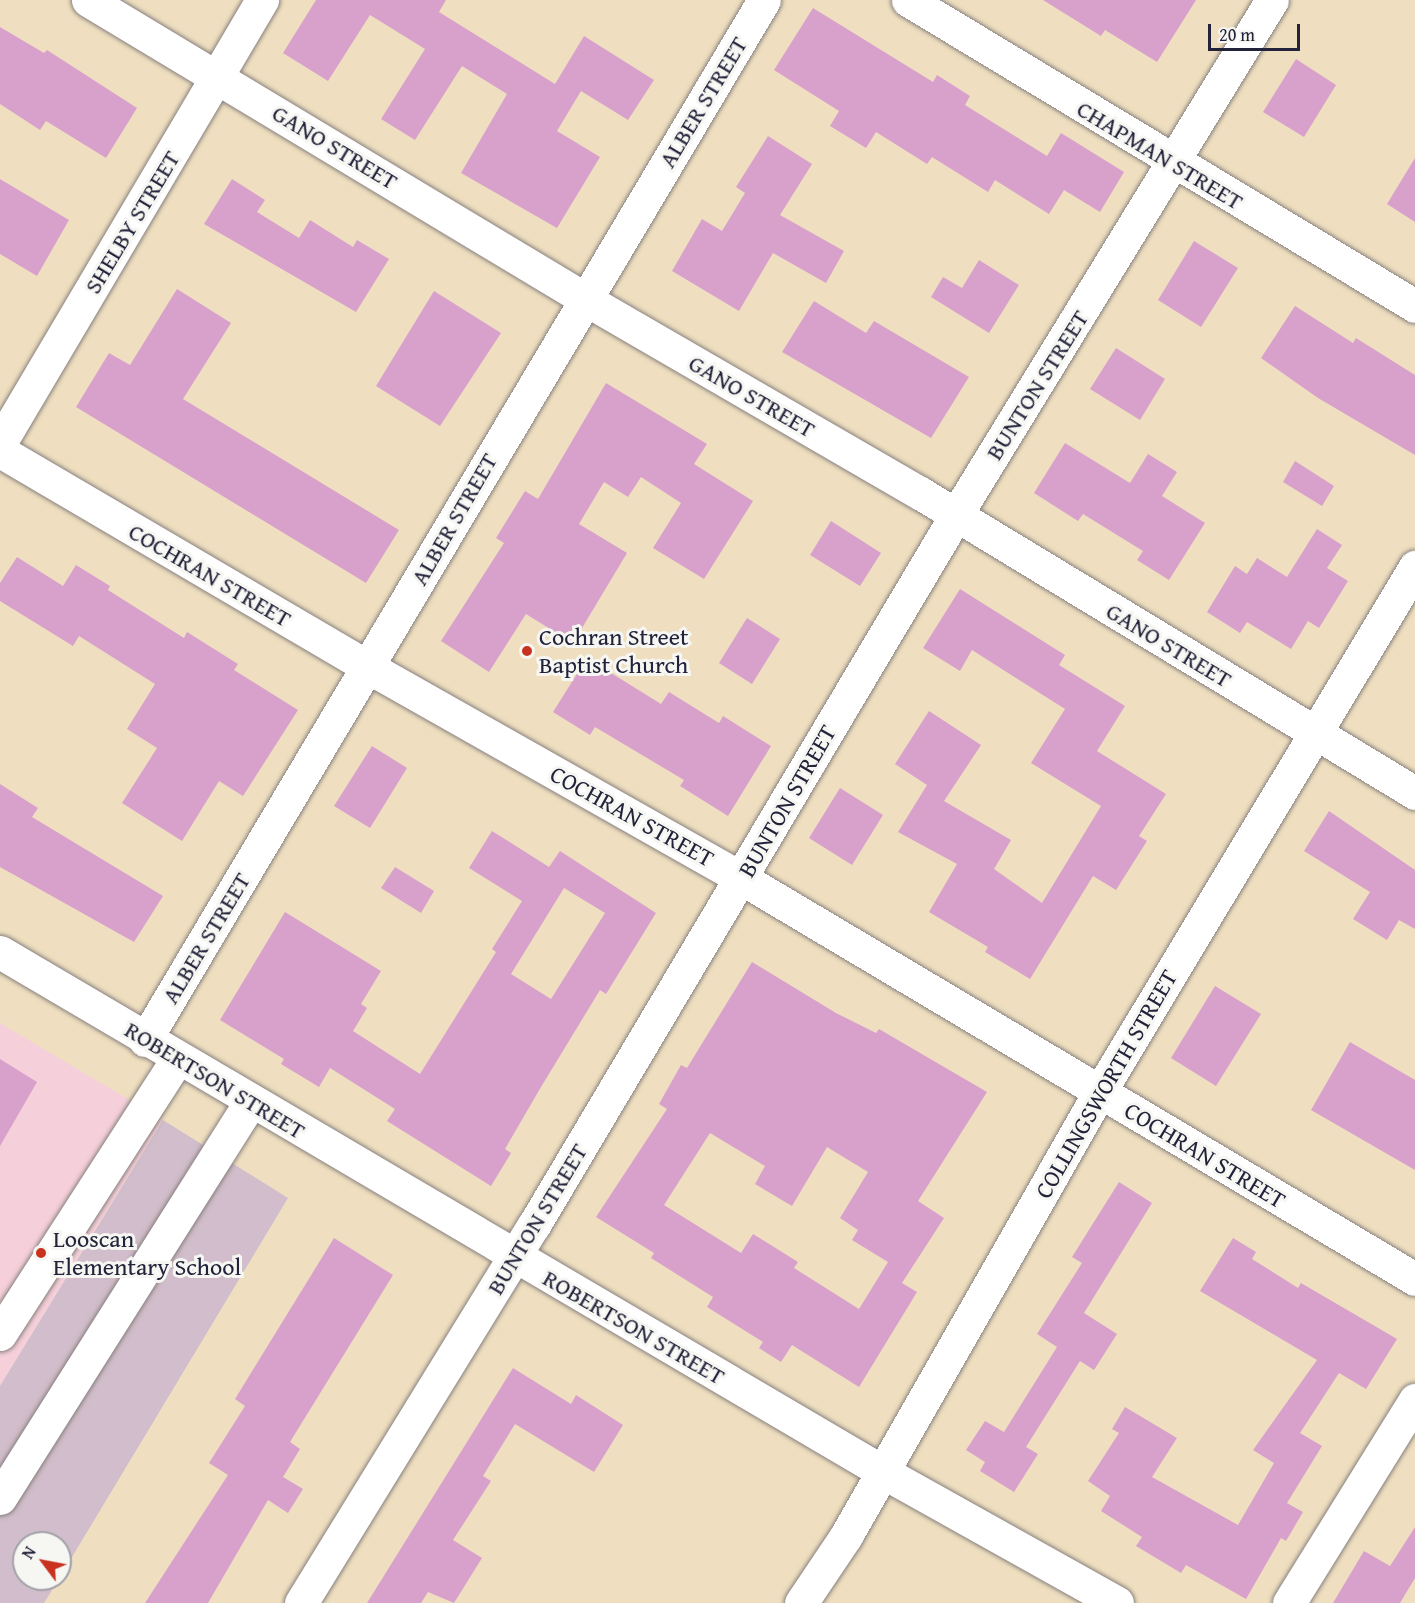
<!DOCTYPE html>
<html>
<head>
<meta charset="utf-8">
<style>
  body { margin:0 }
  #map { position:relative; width:1415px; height:1603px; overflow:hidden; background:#efdfc0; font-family:"Gentium Book Plus",serif }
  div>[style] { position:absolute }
  .built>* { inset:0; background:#f5cfda }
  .industrial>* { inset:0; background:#d1bdcb }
  .building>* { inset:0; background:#d8a1cb }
  .roads { filter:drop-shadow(0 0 2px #88807e) drop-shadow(0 0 2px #88807e) }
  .minor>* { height:33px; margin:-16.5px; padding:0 16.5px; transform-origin:16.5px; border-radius:16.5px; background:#fff }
  .major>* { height:33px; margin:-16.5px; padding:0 16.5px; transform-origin:16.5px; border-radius:16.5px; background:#fff }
  .dots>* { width:16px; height:16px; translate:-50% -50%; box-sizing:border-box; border:3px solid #f6f6f2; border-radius:50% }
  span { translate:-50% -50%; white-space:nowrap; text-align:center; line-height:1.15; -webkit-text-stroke:6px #f6f6f2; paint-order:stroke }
  .street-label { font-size:24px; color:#22223b }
  .poi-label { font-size:24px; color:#22223b }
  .left { translate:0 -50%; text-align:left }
  .north { position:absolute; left:12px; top:1531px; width:60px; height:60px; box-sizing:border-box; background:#f6f6f2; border:2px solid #a1a1a9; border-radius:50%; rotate:302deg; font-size:16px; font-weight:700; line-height:24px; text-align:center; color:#22223b }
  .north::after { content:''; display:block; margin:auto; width:21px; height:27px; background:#c8321e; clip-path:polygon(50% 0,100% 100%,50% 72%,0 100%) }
  .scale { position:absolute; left:1208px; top:24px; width:92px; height:27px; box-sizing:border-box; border:3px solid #22223b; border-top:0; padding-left:8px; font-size:18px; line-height:21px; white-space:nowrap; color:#22223b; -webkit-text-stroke:4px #f6f6f2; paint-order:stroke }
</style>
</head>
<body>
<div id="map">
  <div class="built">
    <i style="clip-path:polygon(0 1023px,163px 1120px,0 1386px)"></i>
  </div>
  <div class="industrial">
    <i style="clip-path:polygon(163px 1120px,288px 1198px,60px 1577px,60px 1543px,24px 1543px,24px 1579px,59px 1579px,44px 1603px,0 1603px,0 1386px)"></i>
  </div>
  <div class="building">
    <i style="clip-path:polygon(316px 0,446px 0,439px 12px,555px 84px,584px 36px,654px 80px,628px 120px,581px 91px,557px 131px,600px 157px,557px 228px,461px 173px,507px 94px,462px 66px,415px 140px,381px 119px,425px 49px,370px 15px,328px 81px,283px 53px)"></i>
    <i style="clip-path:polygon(1043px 0,1196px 0,1157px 62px,1105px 30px,1101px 36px)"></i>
    <i style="clip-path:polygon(813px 8px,933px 82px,937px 75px,970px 96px,965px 105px,1047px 156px,1061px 133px,1124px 172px,1100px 212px,1064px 190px,1049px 214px,995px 180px,988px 192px,932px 157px,927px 164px,876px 132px,866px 148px,830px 126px,839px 111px,774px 70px)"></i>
    <i style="clip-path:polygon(0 27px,44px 53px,47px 50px,137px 108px,106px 158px,46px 121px,40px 130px,0 104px)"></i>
    <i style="clip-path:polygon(1296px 59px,1336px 85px,1304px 137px,1263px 112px)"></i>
    <i style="clip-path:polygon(768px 136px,812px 164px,780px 215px,844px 251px,826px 283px,773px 253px,739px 311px,672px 271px,702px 219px,722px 231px,745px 193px,736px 187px)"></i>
    <i style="clip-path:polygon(1415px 158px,1415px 222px,1387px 204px)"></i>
    <i style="clip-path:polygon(0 179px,69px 220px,37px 276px,0 254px)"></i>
    <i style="clip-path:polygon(232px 179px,265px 200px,257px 212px,299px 238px,310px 220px,353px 247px,357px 240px,389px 259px,356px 312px,204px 224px)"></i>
    <i style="clip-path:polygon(1194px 241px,1238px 268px,1201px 327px,1158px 300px)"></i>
    <i style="clip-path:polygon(979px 260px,1019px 285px,989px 333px,931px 297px,943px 277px,962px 288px)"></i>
    <i style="clip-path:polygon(177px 289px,231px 323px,183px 399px,399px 530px,366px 583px,76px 407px,109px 353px,130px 365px)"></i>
    <i style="clip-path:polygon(434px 291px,501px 333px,440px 426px,376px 386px)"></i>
    <i style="clip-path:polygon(814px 301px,866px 333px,874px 321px,969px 377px,931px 438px,782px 352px)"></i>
    <i style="clip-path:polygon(1295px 306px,1353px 343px,1356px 338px,1415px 375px,1415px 455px,1318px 398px,1261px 358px)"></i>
    <i style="clip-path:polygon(1116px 348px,1165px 379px,1140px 420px,1090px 389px)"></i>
    <i style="clip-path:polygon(606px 383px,707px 444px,694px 464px,753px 501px,704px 579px,653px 548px,681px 503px,641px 477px,628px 497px,604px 482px,579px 524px,627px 553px,573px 643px,526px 614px,489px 672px,441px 641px,504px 543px,496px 538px,525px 491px,538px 499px)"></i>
    <i style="clip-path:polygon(1065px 443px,1130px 483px,1148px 454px,1177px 472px,1162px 496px,1205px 523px,1169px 580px,1137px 560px,1143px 551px,1083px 514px,1078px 521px,1034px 493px)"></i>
    <i style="clip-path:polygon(1295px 461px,1334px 486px,1322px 506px,1283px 482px)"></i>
    <i style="clip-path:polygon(831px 521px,881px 553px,860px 586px,810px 555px)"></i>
    <i style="clip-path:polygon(1317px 529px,1342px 545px,1327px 568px,1348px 581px,1319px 628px,1308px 621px,1291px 649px,1247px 622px,1240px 633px,1207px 612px,1235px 566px,1247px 574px,1257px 558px,1287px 577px)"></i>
    <i style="clip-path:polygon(17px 557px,63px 586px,76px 565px,110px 586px,108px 590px,184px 638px,187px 632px,238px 664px,234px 670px,298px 710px,243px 796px,219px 781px,182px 841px,122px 803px,157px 748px,127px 729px,155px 684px,79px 636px,73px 646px,0 601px,0 583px)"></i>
    <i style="clip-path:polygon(960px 589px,1065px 655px,1059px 665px,1125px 706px,1097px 751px,1166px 794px,1139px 836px,1147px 841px,1116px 890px,1093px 876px,1030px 979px,985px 952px,988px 947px,929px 912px,957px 864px,898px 832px,927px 785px,895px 764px,929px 711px,981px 745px,944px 801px,1011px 840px,994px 869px,1042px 903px,1101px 806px,1031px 763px,1065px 709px,972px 650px,960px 671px,923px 648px)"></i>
    <i style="clip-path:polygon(747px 618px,780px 639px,752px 684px,719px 663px)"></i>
    <i style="clip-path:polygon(587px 658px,661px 704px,669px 692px,719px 723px,723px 716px,771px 746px,728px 816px,680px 786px,684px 780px,595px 727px,590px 735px,553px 712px)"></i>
    <i style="clip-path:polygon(372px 746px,407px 768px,370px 828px,334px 806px)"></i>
    <i style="clip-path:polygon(0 784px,38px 808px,32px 817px,163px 896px,134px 942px,0 867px)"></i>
    <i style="clip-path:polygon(840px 788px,883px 815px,852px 865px,809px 838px)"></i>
    <i style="clip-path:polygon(1329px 811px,1415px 870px,1415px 929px,1399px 920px,1387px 940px,1353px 919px,1370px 892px,1304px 851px)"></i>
    <i style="clip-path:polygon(evenodd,492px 831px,549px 867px,560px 851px,656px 913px,606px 994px,600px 990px,541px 1087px,505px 1149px,511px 1153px,491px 1186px,387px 1121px,395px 1109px,330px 1068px,319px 1087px,281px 1064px,284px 1059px,220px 1020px,285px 912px,381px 971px,361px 1004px,367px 1008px,353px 1031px,420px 1074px,496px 952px,492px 949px,522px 901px,469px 868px,492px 831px,564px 888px,605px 913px,551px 999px,511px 974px,564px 888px)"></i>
    <i style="clip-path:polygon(395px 867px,434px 891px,421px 913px,381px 888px)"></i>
    <i style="clip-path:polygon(evenodd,752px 962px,836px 1013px,876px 1033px,879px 1029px,987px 1092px,918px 1201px,944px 1218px,902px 1283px,917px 1292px,859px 1387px,792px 1345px,781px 1362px,759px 1348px,763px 1342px,707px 1307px,713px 1297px,651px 1258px,654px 1253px,596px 1217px,667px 1109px,659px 1104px,681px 1065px,687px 1068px,752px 962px,710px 1133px,765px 1166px,755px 1184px,792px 1206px,827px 1147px,868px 1172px,840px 1218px,858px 1230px,852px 1240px,888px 1262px,859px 1309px,794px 1268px,798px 1262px,753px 1234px,741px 1253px,664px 1205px,710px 1133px)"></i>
    <i style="clip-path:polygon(1215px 986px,1261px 1014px,1216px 1086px,1171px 1058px)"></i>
    <i style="clip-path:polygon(1350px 1042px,1415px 1080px,1415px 1170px,1311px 1110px)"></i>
    <i style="clip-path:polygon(0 1059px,37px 1082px,0 1146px)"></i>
    <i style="clip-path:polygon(1119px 1182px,1152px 1203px,1084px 1313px,1117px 1334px,1094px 1370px,1080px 1361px,1026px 1447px,1038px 1454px,1014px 1492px,980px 1471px,985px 1462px,966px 1450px,985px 1421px,1004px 1432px,1057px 1347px,1037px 1334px,1082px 1263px,1072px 1257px)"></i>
    <i style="clip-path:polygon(334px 1238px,393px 1275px,290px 1442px,300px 1449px,283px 1477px,303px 1489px,288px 1513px,268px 1500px,208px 1603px,145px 1603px,228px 1475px,209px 1463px,245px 1406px,235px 1399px)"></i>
    <i style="clip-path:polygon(1233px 1238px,1256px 1252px,1252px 1259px,1298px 1288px,1301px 1283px,1397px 1339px,1366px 1389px,1339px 1373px,1300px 1433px,1322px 1446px,1287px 1503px,1303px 1512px,1286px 1541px,1281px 1538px,1246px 1599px,1186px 1565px,1181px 1573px,1136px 1546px,1142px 1537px,1101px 1511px,1110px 1496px,1088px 1481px,1119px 1433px,1112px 1429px,1125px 1407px,1177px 1438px,1152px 1477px,1238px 1525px,1274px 1463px,1253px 1450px,1317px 1360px,1200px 1291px)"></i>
    <i style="clip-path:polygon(513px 1368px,571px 1404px,576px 1395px,623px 1425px,594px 1472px,515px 1424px,483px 1476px,491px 1481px,453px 1540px,482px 1558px,454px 1603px,428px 1592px,421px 1603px,367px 1603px)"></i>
    <i style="clip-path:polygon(1415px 1527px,1415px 1578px,1400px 1603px,1333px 1603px,1364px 1551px,1390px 1566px)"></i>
  </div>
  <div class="roads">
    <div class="minor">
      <i style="left:88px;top:0;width:580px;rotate:31.03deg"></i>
      <i style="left:585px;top:299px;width:387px;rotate:30.1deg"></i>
      <i style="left:920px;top:493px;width:579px;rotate:31.22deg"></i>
      <i style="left:908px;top:0;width:592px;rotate:31.11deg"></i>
      <i style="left:0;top:443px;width:515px;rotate:-59.4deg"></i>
      <i style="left:0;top:451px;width:427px;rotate:30.4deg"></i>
      <i style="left:368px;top:667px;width:429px;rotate:29.5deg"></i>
      <i style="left:741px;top:878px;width:784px;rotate:30.75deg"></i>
      <i style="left:0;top:952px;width:1025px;rotate:30.49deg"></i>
      <i style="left:883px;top:1472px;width:268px;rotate:29.2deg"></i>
      <i style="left:145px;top:1040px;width:1210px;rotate:-59.24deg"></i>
      <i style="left:0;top:1334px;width:327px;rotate:-57.2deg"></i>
      <i style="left:0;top:1498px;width:468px;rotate:-57.7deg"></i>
      <i style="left:301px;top:1603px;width:444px;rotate:-58.4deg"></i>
      <i style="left:534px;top:1225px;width:826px;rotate:-59.27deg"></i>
      <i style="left:956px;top:515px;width:604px;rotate:-58.47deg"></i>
      <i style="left:1289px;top:1603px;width:239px;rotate:-58.2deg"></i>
    </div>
    <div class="major">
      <i style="left:801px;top:1603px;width:81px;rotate:-56.1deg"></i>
      <i style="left:846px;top:1536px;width:510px;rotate:-60.27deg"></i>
      <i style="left:1099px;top:1093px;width:614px;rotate:-59deg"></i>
    </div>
  </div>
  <div class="dots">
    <i style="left:527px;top:651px;background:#c8321e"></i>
    <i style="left:41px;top:1253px;background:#c8321e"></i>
  </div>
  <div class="street-label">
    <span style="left:703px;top:102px;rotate:-59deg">ALBER STREET</span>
    <span style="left:335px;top:147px;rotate:31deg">GANO STREET</span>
    <span style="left:1160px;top:155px;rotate:31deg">CHAPMAN STREET</span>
    <span style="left:132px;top:222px;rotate:-59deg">SHELBY STREET</span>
    <span style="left:1037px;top:385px;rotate:-58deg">BUNTON STREET</span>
    <span style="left:752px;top:396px;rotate:30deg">GANO STREET</span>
    <span style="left:454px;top:519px;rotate:-60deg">ALBER STREET</span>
    <span style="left:210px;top:575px;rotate:30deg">COCHRAN STREET</span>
    <span style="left:1169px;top:645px;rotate:31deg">GANO STREET</span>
    <span style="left:787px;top:801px;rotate:-60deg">BUNTON STREET</span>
    <span style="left:632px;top:816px;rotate:29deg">COCHRAN STREET</span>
    <span style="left:206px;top:938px;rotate:-59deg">ALBER STREET</span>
    <span style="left:215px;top:1080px;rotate:31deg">ROBERTSON STREET</span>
    <span style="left:1106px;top:1084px;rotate:-60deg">COLLINGSWORTH STREET</span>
    <span style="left:1205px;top:1155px;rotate:31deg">COCHRAN STREET</span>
    <span style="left:537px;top:1219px;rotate:-59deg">BUNTON STREET</span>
    <span style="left:634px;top:1327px;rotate:30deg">ROBERTSON STREET</span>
  </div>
  <div class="poi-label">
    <span class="left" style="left:539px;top:651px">Cochran Street<br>Baptist Church</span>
    <span class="left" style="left:53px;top:1253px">Looscan<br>Elementary School</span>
  </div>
  <div class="north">N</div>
  <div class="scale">20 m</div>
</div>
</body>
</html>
